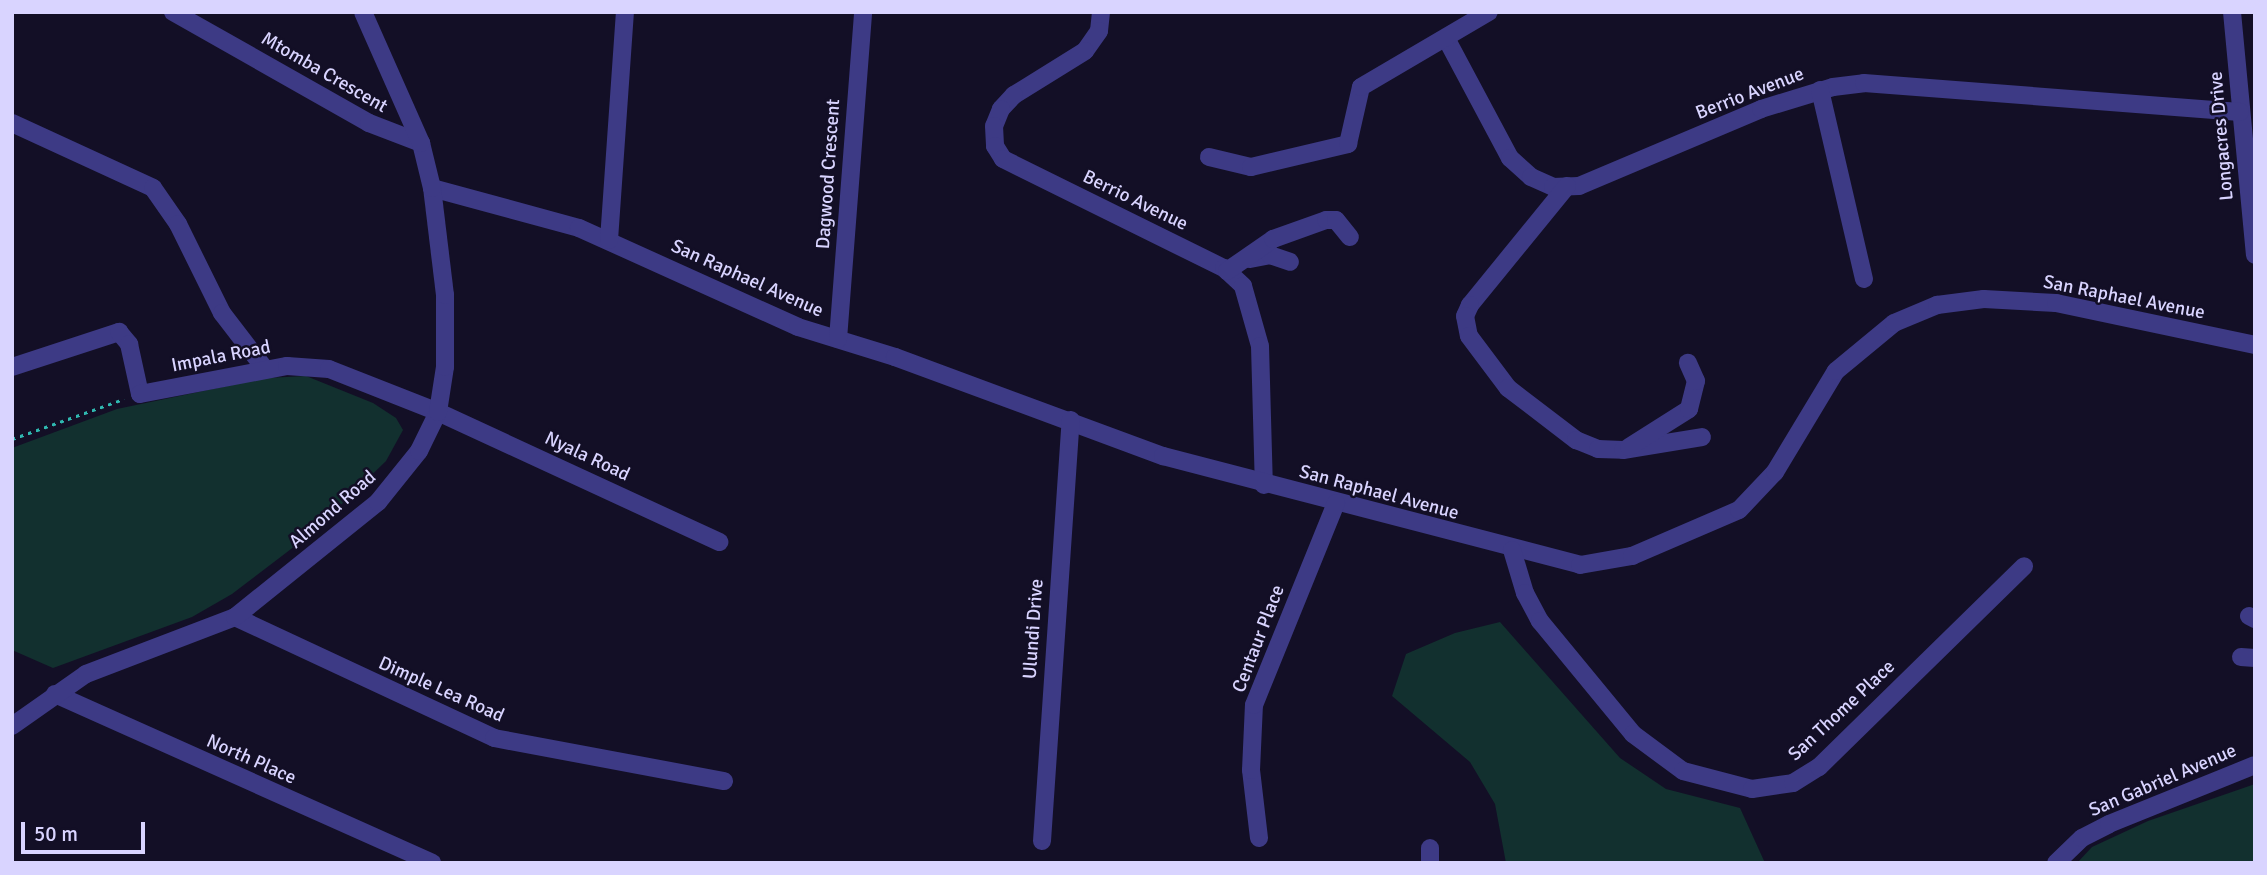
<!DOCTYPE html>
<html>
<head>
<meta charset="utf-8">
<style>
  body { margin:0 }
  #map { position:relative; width:2267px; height:875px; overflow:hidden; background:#130f26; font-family:Signika,sans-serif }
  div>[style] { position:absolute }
  .green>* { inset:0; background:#12302f }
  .path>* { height:2.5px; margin-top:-1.25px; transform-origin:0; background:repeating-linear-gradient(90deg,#2fb8b0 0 3.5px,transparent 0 8.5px) }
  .minor>* { height:18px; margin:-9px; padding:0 9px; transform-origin:9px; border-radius:9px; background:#3d3a85 }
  span { translate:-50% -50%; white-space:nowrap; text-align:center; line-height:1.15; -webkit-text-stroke:5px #130f26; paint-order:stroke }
  .street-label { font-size:19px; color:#d9d4ff }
  .frame { position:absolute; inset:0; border:14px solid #d9d4ff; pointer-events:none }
  .scale { position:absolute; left:21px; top:822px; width:124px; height:32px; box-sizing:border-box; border:4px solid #d9d4ff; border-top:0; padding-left:9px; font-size:21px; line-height:24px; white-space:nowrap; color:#d9d4ff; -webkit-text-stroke:5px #130f26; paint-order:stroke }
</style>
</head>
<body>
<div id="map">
  <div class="green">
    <i style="clip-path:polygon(306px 376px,373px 403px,396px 418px,403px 430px,386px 461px,312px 533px,232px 594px,192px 617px,53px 668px,12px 650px,12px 448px,117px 409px,266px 378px)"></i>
    <i style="clip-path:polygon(1500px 622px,1620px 758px,1666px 789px,1740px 808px,1765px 863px,1506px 863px,1495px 804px,1470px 762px,1392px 696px,1406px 654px,1455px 633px)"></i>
    <i style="clip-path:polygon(2255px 784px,2255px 863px,2077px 863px,2092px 847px,2148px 821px)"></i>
  </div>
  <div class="path">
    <i style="left:12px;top:439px;width:119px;rotate:-19.7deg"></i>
  </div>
  <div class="minor">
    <i style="left:173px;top:12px;width:225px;rotate:29.5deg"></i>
    <i style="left:369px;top:123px;width:56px;rotate:21deg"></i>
    <i style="left:1101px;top:12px;width:19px;rotate:96deg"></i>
    <i style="left:1099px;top:31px;width:24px;rotate:125deg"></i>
    <i style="left:1085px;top:51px;width:84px;rotate:148.2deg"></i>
    <i style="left:1014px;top:95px;width:19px;rotate:133deg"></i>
    <i style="left:1001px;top:109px;width:18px;rotate:112deg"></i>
    <i style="left:994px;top:126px;width:20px;rotate:87deg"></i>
    <i style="left:995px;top:146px;width:15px;rotate:58deg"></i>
    <i style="left:1003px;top:159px;width:246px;rotate:26.3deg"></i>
    <i style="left:1224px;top:268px;width:26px;rotate:43deg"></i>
    <i style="left:1243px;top:286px;width:62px;rotate:74.2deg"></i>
    <i style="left:1260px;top:346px;width:139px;rotate:88.4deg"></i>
    <i style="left:2232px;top:12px;width:244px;rotate:84.6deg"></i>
    <i style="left:1447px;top:40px;width:134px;rotate:61.9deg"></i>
    <i style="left:1510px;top:158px;width:28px;rotate:42deg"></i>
    <i style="left:1531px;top:177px;width:24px;rotate:24deg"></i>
    <i style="left:1553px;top:187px;width:26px;rotate:-2deg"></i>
    <i style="left:1579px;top:186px;width:198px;rotate:-22.9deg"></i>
    <i style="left:1761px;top:109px;width:75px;rotate:-17deg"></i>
    <i style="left:1833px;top:87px;width:31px;rotate:-7deg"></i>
    <i style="left:1864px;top:83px;width:377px;rotate:4.4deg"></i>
    <i style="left:1820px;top:90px;width:194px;rotate:76.9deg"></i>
    <i style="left:12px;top:123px;width:155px;rotate:24.7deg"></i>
    <i style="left:153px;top:188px;width:44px;rotate:55.2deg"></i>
    <i style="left:178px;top:224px;width:99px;rotate:63.7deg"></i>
    <i style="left:222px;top:313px;width:71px;rotate:52.5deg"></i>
    <i style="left:1209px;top:157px;width:43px;rotate:13.4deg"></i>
    <i style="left:1251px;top:167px;width:100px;rotate:-13.3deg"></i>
    <i style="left:1348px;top:144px;width:58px;rotate:-77.2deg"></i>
    <i style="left:1361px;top:87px;width:148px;rotate:-30.4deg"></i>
    <i style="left:1567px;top:186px;width:154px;rotate:129.2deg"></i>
    <i style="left:1470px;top:305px;width:12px;rotate:114deg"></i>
    <i style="left:1465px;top:316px;width:20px;rotate:79deg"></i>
    <i style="left:1469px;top:336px;width:65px;rotate:53.1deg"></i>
    <i style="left:1508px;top:388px;width:86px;rotate:37.4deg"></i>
    <i style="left:1576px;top:440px;width:24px;rotate:22deg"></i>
    <i style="left:1598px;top:449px;width:25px;rotate:2deg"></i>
    <i style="left:1623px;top:450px;width:80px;rotate:-9.3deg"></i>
    <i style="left:432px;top:188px;width:152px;rotate:15.2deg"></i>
    <i style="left:579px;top:228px;width:240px;rotate:24.3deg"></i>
    <i style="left:798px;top:327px;width:102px;rotate:17.2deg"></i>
    <i style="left:895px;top:357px;width:286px;rotate:20.3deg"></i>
    <i style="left:1163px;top:456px;width:431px;rotate:14.6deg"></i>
    <i style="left:1580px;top:565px;width:53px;rotate:-9.8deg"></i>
    <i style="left:1632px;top:556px;width:116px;rotate:-23.3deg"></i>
    <i style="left:1739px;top:510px;width:52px;rotate:-46.5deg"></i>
    <i style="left:1775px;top:472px;width:118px;rotate:-58.9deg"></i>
    <i style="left:1836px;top:371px;width:75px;rotate:-39.6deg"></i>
    <i style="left:1894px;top:323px;width:47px;rotate:-22.7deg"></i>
    <i style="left:1937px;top:305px;width:47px;rotate:-7.3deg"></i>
    <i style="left:1984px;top:299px;width:72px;rotate:3.2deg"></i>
    <i style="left:2056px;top:303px;width:203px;rotate:11.9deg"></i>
    <i style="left:609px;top:240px;width:229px;rotate:-86deg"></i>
    <i style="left:1250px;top:259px;width:20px;rotate:-11deg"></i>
    <i style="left:1270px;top:255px;width:21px;rotate:19deg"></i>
    <i style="left:1227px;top:271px;width:56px;rotate:-34.8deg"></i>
    <i style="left:1273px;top:239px;width:56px;rotate:-19.7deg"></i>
    <i style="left:1326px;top:220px;width:10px"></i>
    <i style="left:1336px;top:220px;width:22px;rotate:51deg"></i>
    <i style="left:838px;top:339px;width:328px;rotate:-85.6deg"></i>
    <i style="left:12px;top:367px;width:113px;rotate:-18.1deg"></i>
    <i style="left:119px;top:332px;width:16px;rotate:50deg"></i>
    <i style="left:129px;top:344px;width:51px;rotate:77.6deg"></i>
    <i style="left:140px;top:394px;width:150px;rotate:-10.8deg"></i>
    <i style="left:287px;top:366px;width:42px;rotate:4.1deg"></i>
    <i style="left:329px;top:369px;width:117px;rotate:21.5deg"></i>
    <i style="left:438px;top:412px;width:310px;rotate:24.8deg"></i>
    <i style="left:1629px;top:447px;width:71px;rotate:-32.3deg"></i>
    <i style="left:1689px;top:409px;width:29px;rotate:-76deg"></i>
    <i style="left:1696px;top:381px;width:20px;rotate:-114deg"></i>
    <i style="left:1512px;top:550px;width:45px;rotate:73.2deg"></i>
    <i style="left:1525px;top:593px;width:32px;rotate:62deg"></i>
    <i style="left:1540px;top:621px;width:146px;rotate:50.5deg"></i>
    <i style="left:1633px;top:734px;width:62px;rotate:36.5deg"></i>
    <i style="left:1683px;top:771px;width:71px;rotate:14.6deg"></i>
    <i style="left:1752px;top:789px;width:41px;rotate:-8.3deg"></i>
    <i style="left:1793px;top:783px;width:31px;rotate:-32deg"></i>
    <i style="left:1819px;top:767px;width:287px;rotate:-44.4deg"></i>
    <i style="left:2249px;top:616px;width:7px;rotate:27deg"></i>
    <i style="left:235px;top:617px;width:286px;rotate:25deg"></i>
    <i style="left:494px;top:738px;width:234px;rotate:10.6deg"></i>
    <i style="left:2241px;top:657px;width:14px;rotate:4deg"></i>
    <i style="left:55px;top:694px;width:413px;rotate:24.1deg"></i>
    <i style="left:12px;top:726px;width:90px;rotate:-35.1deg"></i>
    <i style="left:86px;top:674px;width:160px;rotate:-20.9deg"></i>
    <i style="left:235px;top:617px;width:184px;rotate:-38.8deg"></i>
    <i style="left:378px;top:502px;width:65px;rotate:-51.2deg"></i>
    <i style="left:419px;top:451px;width:43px;rotate:-64deg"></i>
    <i style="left:438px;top:412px;width:46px;rotate:-81.2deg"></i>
    <i style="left:445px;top:367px;width:72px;rotate:-90deg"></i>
    <i style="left:445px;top:295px;width:108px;rotate:-96.9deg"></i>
    <i style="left:432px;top:188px;width:46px;rotate:-103.7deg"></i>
    <i style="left:421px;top:143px;width:143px;rotate:-113.9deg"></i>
    <i style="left:1259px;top:838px;width:68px;rotate:-96.7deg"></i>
    <i style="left:1251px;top:770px;width:65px;rotate:-87.4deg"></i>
    <i style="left:1254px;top:705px;width:218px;rotate:-67.9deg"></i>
    <i style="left:1042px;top:841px;width:422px;rotate:-86.1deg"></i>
    <i style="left:1430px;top:848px;width:15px;rotate:90deg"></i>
    <i style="left:2056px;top:863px;width:36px;rotate:-44deg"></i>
    <i style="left:2082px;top:838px;width:30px;rotate:-27deg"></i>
    <i style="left:2109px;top:824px;width:157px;rotate:-22deg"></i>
  </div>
  <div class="street-label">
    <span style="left:324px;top:73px;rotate:30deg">Mtomba Crescent</span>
    <span style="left:1750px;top:94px;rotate:-21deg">Berrio Avenue</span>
    <span style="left:2222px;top:136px;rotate:-95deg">Longacres Drive</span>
    <span style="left:829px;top:174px;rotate:-86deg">Dagwood Crescent</span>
    <span style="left:1135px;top:201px;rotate:26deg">Berrio Avenue</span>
    <span style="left:747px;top:279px;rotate:24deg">San Raphael Avenue</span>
    <span style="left:2124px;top:298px;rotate:11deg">San Raphael Avenue</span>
    <span style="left:221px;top:357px;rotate:-11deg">Impala Road</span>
    <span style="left:587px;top:457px;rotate:25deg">Nyala Road</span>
    <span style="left:1379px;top:493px;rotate:15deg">San Raphael Avenue</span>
    <span style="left:333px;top:510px;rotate:-41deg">Almond Road</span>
    <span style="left:1034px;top:629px;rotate:-86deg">Ulundi Drive</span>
    <span style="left:1259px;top:639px;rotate:-69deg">Centaur Place</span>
    <span style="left:441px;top:690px;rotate:24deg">Dimple Lea Road</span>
    <span style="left:1842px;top:711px;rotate:-43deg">San Thome Place</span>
    <span style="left:251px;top:760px;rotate:24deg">North Place</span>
    <span style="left:2163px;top:781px;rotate:-23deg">San Gabriel Avenue</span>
  </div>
  <div class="frame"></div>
  <div class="scale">50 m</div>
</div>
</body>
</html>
